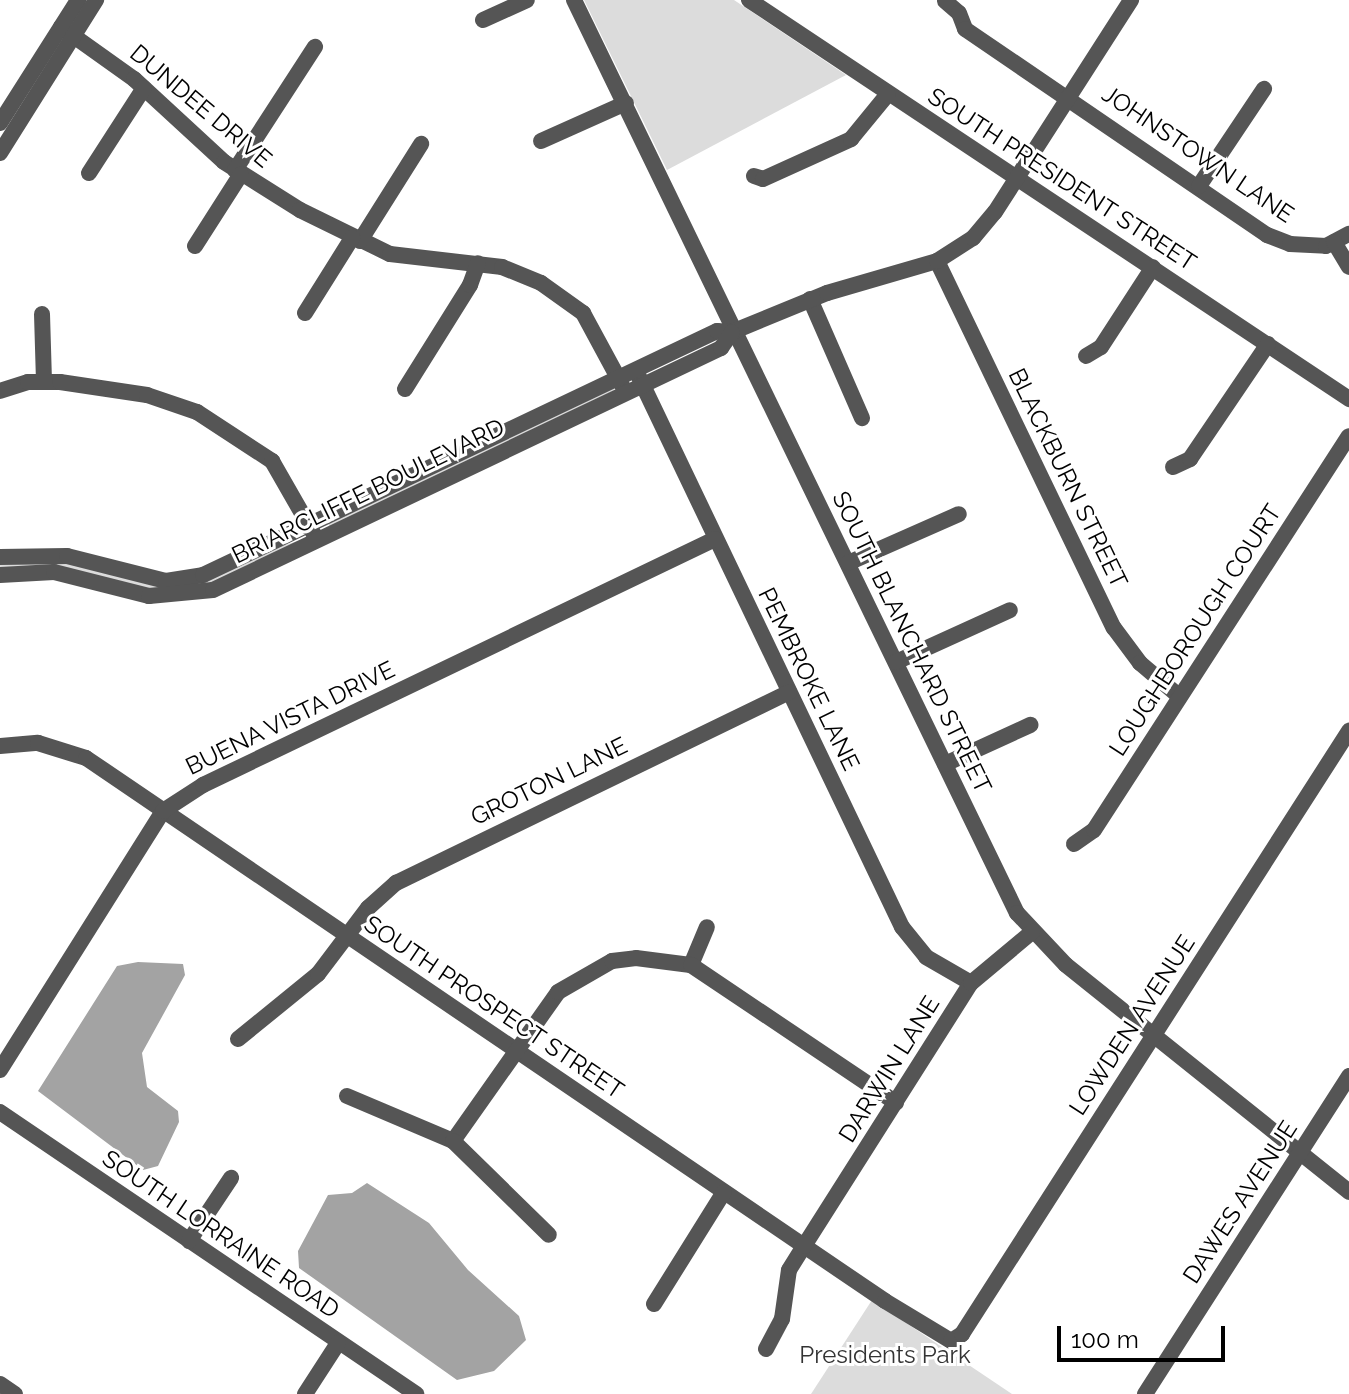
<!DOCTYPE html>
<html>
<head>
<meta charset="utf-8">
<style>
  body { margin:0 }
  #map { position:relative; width:1349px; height:1394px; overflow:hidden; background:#fff; font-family:Raleway,sans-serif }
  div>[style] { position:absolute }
  .green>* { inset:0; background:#dcdcdc }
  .water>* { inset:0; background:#a3a3a3 }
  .minor>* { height:16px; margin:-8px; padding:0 8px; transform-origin:8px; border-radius:8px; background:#555 }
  span { translate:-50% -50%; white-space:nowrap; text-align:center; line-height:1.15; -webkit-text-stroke:6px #fff; paint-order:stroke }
  .street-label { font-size:24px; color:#000 }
  .park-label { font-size:24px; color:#333 }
  .scale { position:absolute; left:1057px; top:1326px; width:168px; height:36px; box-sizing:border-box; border:4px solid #000; border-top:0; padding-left:10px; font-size:24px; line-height:28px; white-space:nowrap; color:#000; -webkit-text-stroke:6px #fff; paint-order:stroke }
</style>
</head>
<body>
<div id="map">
  <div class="green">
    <i style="clip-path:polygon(584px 0,734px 0,846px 75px,667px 170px)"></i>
    <i style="clip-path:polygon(613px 388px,615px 390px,329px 528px,329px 523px)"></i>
    <i style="clip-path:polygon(298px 541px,217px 583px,159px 591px,0 569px,0 562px,54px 560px,158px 584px)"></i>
    <i style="clip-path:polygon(872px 1300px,1012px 1394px,811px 1394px)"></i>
  </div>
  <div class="water">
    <i style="clip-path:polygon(138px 962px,183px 964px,185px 975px,142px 1053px,147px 1087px,178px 1111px,179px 1122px,158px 1166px,143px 1170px,38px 1091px,117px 966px)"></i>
    <i style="clip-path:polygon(367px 1183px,429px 1223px,468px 1270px,519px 1316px,526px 1340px,494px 1371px,457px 1380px,299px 1268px,298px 1251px,328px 1195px,352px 1193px)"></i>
  </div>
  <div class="minor">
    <i style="left:574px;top:0;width:1015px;rotate:64.12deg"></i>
    <i style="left:1017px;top:913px;width:71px;rotate:46.7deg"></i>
    <i style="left:1066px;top:965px;width:363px;rotate:38.7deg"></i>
    <i style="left:749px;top:0;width:721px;rotate:33.62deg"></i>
    <i style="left:945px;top:1px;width:18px;rotate:41deg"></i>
    <i style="left:959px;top:13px;width:17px;rotate:69deg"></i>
    <i style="left:965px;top:29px;width:366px;rotate:34.3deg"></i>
    <i style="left:1267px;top:235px;width:25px;rotate:21deg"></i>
    <i style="left:1290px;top:244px;width:36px;rotate:3deg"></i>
    <i style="left:1326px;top:246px;width:26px;rotate:-28deg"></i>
    <i style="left:483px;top:20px;width:48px;rotate:-24.4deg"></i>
    <i style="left:61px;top:27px;width:90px;rotate:35.5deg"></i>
    <i style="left:134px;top:79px;width:122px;rotate:42.7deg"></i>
    <i style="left:224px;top:162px;width:90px;rotate:32.3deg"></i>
    <i style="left:300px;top:210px;width:100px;rotate:26.1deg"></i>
    <i style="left:390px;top:254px;width:113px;rotate:6.6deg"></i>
    <i style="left:502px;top:267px;width:42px;rotate:22.3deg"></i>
    <i style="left:541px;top:283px;width:52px;rotate:35.5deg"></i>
    <i style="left:583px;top:313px;width:82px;rotate:61.6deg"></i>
    <i style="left:0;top:123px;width:146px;rotate:-57.6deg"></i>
    <i style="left:541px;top:141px;width:93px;rotate:-24.1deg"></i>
    <i style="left:0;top:153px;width:181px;rotate:-57.9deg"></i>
    <i style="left:235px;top:170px;width:147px;rotate:-57deg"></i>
    <i style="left:89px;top:173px;width:101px;rotate:-57.1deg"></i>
    <i style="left:754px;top:176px;width:9px;rotate:18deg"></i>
    <i style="left:763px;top:179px;width:97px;rotate:-24.4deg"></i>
    <i style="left:851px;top:139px;width:58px;rotate:-50.6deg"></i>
    <i style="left:1199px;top:186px;width:117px;rotate:-56.2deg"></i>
    <i style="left:360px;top:241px;width:115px;rotate:-57.8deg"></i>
    <i style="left:1334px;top:242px;width:29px;rotate:59deg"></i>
    <i style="left:195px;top:246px;width:85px;rotate:-57.4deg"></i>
    <i style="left:937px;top:261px;width:407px;rotate:64.3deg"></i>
    <i style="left:1114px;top:628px;width:44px;rotate:53.4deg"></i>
    <i style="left:1140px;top:663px;width:52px;rotate:40.4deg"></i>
    <i style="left:810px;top:299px;width:130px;rotate:66.4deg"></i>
    <i style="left:305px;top:313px;width:89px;rotate:-57.9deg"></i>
    <i style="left:42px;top:314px;width:67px;rotate:88.3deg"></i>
    <i style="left:1086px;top:356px;width:17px;rotate:-31deg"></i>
    <i style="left:1101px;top:347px;width:95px;rotate:-57deg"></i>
    <i style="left:638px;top:375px;width:612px;rotate:64.44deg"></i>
    <i style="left:902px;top:927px;width:38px;rotate:51deg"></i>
    <i style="left:926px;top:957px;width:52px;rotate:30deg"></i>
    <i style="left:405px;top:389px;width:123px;rotate:-58deg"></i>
    <i style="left:470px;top:285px;width:23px;rotate:-70deg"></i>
    <i style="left:0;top:391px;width:29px;rotate:-18deg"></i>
    <i style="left:28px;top:382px;width:32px"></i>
    <i style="left:60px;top:382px;width:88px;rotate:8.5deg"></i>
    <i style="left:147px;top:395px;width:53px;rotate:18.8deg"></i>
    <i style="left:197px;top:412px;width:90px;rotate:33.2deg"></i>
    <i style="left:272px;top:461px;width:86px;rotate:60.2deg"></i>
    <i style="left:1173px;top:467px;width:19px;rotate:-25deg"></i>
    <i style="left:1190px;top:459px;width:139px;rotate:-55.9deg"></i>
    <i style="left:0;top:557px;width:67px;rotate:-0.9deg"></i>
    <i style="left:67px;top:556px;width:102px;rotate:14.2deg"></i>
    <i style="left:166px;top:581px;width:37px;rotate:-9deg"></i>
    <i style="left:203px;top:575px;width:569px;rotate:-25.39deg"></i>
    <i style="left:717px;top:331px;width:15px;rotate:4deg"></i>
    <i style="left:732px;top:332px;width:103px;rotate:-22.3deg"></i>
    <i style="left:827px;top:293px;width:115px;rotate:-16.2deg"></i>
    <i style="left:937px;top:261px;width:43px;rotate:-32.6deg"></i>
    <i style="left:973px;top:238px;width:34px;rotate:-50deg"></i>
    <i style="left:995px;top:212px;width:252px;rotate:-57.3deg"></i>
    <i style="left:848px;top:563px;width:121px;rotate:-23.8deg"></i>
    <i style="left:0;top:575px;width:54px;rotate:-3.2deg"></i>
    <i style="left:54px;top:572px;width:98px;rotate:14.2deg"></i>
    <i style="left:149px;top:596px;width:64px;rotate:-5.4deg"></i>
    <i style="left:213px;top:590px;width:563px;rotate:-25.47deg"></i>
    <i style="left:721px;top:348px;width:19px;rotate:-55deg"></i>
    <i style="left:896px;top:662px;width:125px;rotate:-24.5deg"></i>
    <i style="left:0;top:746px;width:38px;rotate:-5deg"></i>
    <i style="left:38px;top:743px;width:50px;rotate:17.4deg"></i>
    <i style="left:86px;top:758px;width:966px;rotate:34.2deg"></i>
    <i style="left:885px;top:1301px;width:77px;rotate:31.2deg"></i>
    <i style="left:951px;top:1341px;width:13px;rotate:-32deg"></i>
    <i style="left:962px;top:1334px;width:717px;rotate:-57.31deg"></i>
    <i style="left:945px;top:764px;width:94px;rotate:-24.6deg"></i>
    <i style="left:1074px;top:844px;width:24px;rotate:-35deg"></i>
    <i style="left:1094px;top:830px;width:469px;rotate:-57.1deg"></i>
    <i style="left:691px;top:965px;width:41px;rotate:-67.2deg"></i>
    <i style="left:238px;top:1039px;width:103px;rotate:-39.1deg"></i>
    <i style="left:318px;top:974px;width:83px;rotate:-52.9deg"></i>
    <i style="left:368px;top:908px;width:38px;rotate:-42deg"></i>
    <i style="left:396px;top:883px;width:437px;rotate:-25.9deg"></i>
    <i style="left:0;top:1070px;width:306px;rotate:-57.8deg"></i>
    <i style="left:163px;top:811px;width:48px;rotate:-33deg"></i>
    <i style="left:203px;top:785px;width:568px;rotate:-25.66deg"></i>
    <i style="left:347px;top:1096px;width:115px;rotate:23deg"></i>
    <i style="left:0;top:1112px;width:503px;rotate:34.13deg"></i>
    <i style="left:453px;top:1141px;width:182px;rotate:-54.8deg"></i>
    <i style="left:558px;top:992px;width:62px;rotate:-29.9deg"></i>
    <i style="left:612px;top:961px;width:24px;rotate:-7deg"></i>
    <i style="left:636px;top:958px;width:55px;rotate:7.3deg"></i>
    <i style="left:691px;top:965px;width:247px;rotate:33.9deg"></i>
    <i style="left:453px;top:1141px;width:134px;rotate:44.4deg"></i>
    <i style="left:189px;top:1241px;width:76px;rotate:-56.3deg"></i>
    <i style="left:654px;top:1304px;width:132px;rotate:-58deg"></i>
    <i style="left:766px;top:1349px;width:34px;rotate:-62deg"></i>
    <i style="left:782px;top:1319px;width:49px;rotate:-81.9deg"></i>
    <i style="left:789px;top:1270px;width:28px;rotate:-58deg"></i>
    <i style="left:804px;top:1246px;width:312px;rotate:-57.6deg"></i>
    <i style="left:971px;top:983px;width:80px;rotate:-39.9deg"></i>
    <i style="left:0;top:1384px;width:18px;rotate:34deg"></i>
    <i style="left:305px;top:1394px;width:61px;rotate:-57.1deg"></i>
    <i style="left:1145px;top:1394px;width:378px;rotate:-57.3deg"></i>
  </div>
  <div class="street-label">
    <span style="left:201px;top:106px;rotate:40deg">DUNDEE DRIVE</span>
    <span style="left:1198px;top:154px;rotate:34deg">JOHNSTOWN LANE</span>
    <span style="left:1062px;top:179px;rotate:33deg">SOUTH PRESIDENT STREET</span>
    <span style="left:1068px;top:478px;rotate:64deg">BLACKBURN STREET</span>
    <span style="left:368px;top:491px;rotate:-26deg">BRIARCLIFFE BOULEVARD</span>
    <span style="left:1195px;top:630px;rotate:-57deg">LOUGHBOROUGH COURT</span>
    <span style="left:912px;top:642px;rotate:64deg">SOUTH BLANCHARD STREET</span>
    <span style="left:809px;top:679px;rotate:64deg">PEMBROKE LANE</span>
    <span style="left:290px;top:718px;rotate:-26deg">BUENA VISTA DRIVE</span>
    <span style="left:549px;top:781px;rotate:-26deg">GROTON LANE</span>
    <span style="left:494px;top:1007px;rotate:34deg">SOUTH PROSPECT STREET</span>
    <span style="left:1132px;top:1025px;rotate:-57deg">LOWDEN AVENUE</span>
    <span style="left:889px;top:1069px;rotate:-58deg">DARWIN LANE</span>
    <span style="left:1240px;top:1202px;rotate:-57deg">DAWES AVENUE</span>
    <span style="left:221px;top:1234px;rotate:34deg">SOUTH LORRAINE ROAD</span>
  </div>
  <div class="park-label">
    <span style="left:885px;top:1355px">Presidents Park</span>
  </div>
  <div class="scale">100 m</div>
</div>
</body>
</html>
